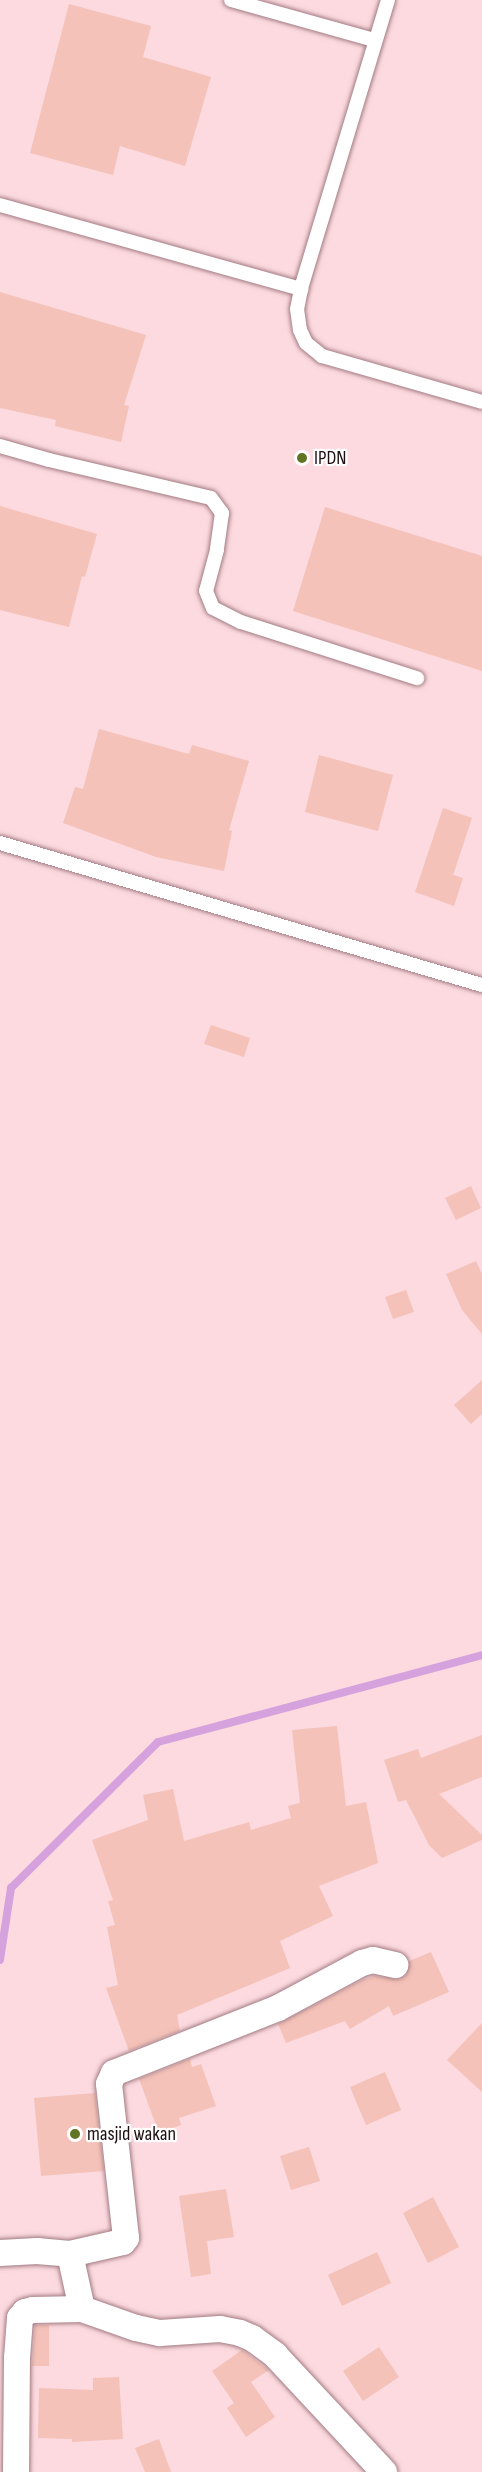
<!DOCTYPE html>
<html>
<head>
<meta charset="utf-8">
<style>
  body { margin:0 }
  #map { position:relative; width:482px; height:2472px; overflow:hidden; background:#fcdadf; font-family:"Sofia Sans Condensed",sans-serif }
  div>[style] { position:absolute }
  .stream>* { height:8px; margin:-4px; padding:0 4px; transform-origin:4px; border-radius:4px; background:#d6a2de }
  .building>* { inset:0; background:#f4c2b8 }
  .roads { filter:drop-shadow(0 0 2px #a27b82) drop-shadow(0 0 2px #a27b82) }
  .lane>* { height:14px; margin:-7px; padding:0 7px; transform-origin:7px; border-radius:7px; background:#fff }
  .street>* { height:26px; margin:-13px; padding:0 13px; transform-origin:13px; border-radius:13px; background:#fff }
  .dots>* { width:16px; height:16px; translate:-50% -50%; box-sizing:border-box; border:3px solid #fff; border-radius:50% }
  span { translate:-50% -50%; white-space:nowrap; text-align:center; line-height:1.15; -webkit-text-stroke:4.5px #fff; paint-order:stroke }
  .poi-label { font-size:20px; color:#1d0f12 }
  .left { translate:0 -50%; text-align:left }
</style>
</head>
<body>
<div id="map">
  <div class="stream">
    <i style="left:0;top:1960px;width:73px;rotate:-81.3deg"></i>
    <i style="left:11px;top:1888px;width:207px;rotate:-44.8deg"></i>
    <i style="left:158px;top:1742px;width:335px;rotate:-15deg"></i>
  </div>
  <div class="building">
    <i style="clip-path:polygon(69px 4px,151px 26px,143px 57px,211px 77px,185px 166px,120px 146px,113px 175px,30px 153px)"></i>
    <i style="clip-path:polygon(0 292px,146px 335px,124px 405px,129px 406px,121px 442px,55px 426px,56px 420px,0 408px)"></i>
    <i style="clip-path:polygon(0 506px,97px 534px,85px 577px,82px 576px,69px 627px,0 610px)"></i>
    <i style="clip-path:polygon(325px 507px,482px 556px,482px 671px,293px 611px)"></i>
    <i style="clip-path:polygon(99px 729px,189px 754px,192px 745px,249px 761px,229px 830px,232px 831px,224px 871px,156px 857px,63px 823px,75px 787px,83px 789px)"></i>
    <i style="clip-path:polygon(319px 755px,393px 775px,378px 831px,305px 812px)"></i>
    <i style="clip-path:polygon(443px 808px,472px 818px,453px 875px,463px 878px,454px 906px,415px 892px)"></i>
    <i style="clip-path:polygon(211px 1025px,250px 1038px,244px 1057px,204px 1044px)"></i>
    <i style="clip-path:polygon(471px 1186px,481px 1208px,456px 1220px,445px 1198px)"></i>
    <i style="clip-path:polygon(476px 1261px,482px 1274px,482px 1334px,462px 1310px,446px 1274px)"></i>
    <i style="clip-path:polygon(406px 1290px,414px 1312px,393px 1319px,385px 1297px)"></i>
    <i style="clip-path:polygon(482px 1380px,482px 1414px,471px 1424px,454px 1405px)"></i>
    <i style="clip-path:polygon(337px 1726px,346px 1806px,366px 1802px,378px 1863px,319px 1886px,333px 1916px,280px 1941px,290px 1968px,177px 2015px,180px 2031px,129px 2051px,106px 1988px,118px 1985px,107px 1927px,115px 1925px,108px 1901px,113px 1900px,92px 1840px,148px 1820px,143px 1795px,173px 1789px,184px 1841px,249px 1822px,251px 1830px,291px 1818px,288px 1806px,300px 1803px,292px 1730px)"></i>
    <i style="clip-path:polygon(482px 1735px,482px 1777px,439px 1794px,482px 1835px,482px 1840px,442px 1858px,429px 1845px,406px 1800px,398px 1802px,384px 1760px,418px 1749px,421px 1758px)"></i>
    <i style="clip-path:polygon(431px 1952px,449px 1992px,393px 2016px,389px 2006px,350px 2029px,345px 2021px,286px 2043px,278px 2024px,362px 1980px,375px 1976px,400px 1979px,406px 1975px,409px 1961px)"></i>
    <i style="clip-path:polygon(482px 2023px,482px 2092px,447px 2060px)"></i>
    <i style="clip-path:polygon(190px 2059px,192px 2067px,201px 2064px,216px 2106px,179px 2118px,181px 2125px,159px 2133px,139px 2079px)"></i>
    <i style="clip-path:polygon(385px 2072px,401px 2110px,366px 2125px,350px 2087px)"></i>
    <i style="clip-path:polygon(95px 2093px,104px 2171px,41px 2176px,34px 2098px)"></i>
    <i style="clip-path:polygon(309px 2147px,320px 2181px,291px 2190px,280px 2156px)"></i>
    <i style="clip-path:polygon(226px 2189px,234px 2237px,207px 2241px,211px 2274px,191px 2277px,179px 2196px)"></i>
    <i style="clip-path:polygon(433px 2197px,459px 2247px,428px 2263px,403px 2213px)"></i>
    <i style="clip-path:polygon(377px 2252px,391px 2283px,342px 2306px,328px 2275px)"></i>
    <i style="clip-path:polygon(35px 2325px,49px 2325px,49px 2366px,32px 2366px)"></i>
    <i style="clip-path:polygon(379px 2347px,399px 2377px,363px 2401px,343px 2371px)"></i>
    <i style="clip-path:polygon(242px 2350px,269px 2370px,251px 2382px,275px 2417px,246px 2437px,227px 2408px,234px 2403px,212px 2371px)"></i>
    <i style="clip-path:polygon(119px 2377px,123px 2439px,72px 2442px,72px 2439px,38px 2438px,39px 2388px,93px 2390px,93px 2378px)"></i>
    <i style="clip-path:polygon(159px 2439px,171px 2472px,145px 2472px,135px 2448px)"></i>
  </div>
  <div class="roads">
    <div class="lane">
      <i style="left:231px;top:0;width:148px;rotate:15.6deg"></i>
      <i style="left:388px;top:0;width:302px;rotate:106.8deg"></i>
      <i style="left:301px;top:289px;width:20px;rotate:101deg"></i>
      <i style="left:297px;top:309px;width:21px;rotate:82deg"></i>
      <i style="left:300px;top:330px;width:14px;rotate:65deg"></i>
      <i style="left:306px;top:343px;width:21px;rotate:39deg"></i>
      <i style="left:322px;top:356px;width:166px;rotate:16deg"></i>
      <i style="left:0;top:205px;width:313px;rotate:15.6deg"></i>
      <i style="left:0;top:446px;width:51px;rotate:15.9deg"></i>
      <i style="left:49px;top:460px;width:166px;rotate:13.2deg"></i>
      <i style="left:211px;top:498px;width:19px;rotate:54deg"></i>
      <i style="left:222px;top:513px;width:37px;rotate:98deg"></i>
      <i style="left:217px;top:550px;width:42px;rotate:105deg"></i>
      <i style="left:206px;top:591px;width:18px;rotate:68deg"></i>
      <i style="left:213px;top:608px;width:31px;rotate:27deg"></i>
      <i style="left:241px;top:622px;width:185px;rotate:17.7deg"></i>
      <i style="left:0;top:843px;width:502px;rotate:16.42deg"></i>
    </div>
    <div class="street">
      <i style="left:0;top:2253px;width:37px;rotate:-3deg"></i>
      <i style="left:37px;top:2251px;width:33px;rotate:5deg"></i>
      <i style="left:70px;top:2254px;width:56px;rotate:77.7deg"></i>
      <i style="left:82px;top:2309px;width:57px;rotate:19.4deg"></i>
      <i style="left:136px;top:2328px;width:25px;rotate:12deg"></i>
      <i style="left:160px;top:2333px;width:60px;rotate:-3.8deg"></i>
      <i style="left:220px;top:2329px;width:20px;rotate:11deg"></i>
      <i style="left:240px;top:2333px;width:13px;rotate:23deg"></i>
      <i style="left:252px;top:2338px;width:29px;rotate:36deg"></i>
      <i style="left:275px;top:2355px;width:160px;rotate:47deg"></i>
      <i style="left:70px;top:2254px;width:54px;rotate:-12.8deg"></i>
      <i style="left:123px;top:2242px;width:5px;rotate:-53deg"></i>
      <i style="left:126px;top:2238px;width:155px;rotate:-96.3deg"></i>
      <i style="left:109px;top:2084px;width:12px;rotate:-66deg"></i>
      <i style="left:114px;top:2073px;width:176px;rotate:-21.6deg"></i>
      <i style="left:278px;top:2008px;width:95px;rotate:-28.2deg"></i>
      <i style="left:362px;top:1963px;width:11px;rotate:-15deg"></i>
      <i style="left:373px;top:1960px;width:23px;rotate:13deg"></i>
      <i style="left:16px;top:2472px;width:114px;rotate:-89.5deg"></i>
      <i style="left:17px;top:2358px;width:40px;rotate:-85.7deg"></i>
      <i style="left:20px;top:2318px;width:8px;rotate:-50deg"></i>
      <i style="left:25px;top:2312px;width:8px;rotate:-14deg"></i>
      <i style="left:33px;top:2310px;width:49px;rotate:-1.2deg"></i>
    </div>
  </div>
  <div class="dots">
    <i style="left:302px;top:458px;background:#607423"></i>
    <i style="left:75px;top:2134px;background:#607423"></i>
  </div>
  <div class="poi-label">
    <span class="left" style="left:314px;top:458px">IPDN</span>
    <span class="left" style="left:87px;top:2134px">masjid wakan</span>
  </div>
</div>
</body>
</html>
